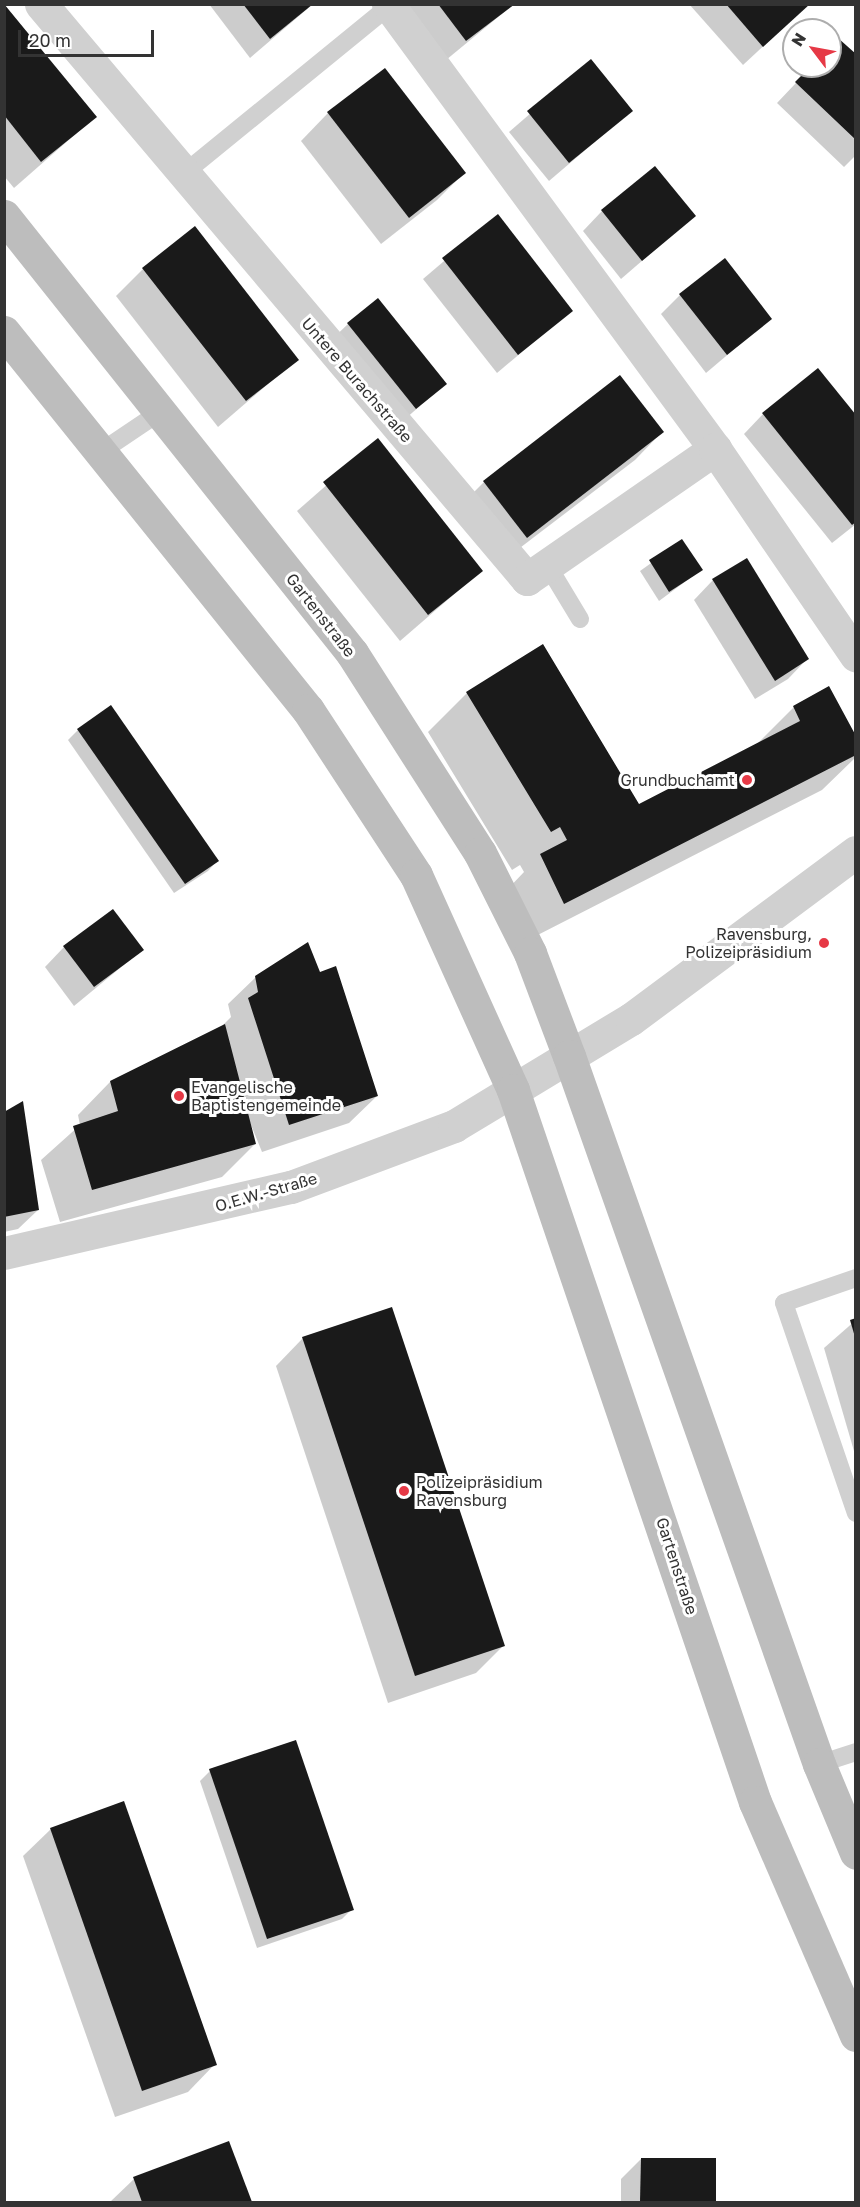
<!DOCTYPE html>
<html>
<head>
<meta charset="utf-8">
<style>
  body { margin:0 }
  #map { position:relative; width:860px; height:2207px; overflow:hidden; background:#fff; font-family:"Golos Text",sans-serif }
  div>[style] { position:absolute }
  .shadow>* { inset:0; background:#0003 }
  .building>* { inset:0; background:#1a1a1a }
  .lane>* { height:18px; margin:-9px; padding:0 9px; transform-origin:9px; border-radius:9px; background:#d0d0d0 }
  .street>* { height:33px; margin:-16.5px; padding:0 16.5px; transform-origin:16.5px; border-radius:16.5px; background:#d0d0d0 }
  .secondary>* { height:33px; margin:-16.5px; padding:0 16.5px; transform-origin:16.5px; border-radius:16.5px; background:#bdbdbd }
  .dots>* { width:16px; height:16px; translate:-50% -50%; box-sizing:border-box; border:3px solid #fff; border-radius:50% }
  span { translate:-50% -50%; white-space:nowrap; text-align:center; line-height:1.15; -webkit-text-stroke:6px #fff; paint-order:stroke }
  .street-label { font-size:16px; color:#333 }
  .poi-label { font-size:16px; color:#333 }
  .right { translate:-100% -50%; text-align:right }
  .left { translate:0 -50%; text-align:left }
  .frame { position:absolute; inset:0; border:6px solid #333; pointer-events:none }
  .north { position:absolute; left:782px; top:18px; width:60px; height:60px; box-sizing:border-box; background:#fff; border:2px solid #adadad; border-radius:50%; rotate:302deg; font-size:16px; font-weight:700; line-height:24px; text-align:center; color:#333 }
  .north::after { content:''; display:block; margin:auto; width:21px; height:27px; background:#e63946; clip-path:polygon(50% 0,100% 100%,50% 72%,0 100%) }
  .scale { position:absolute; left:18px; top:30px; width:136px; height:27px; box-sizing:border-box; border:3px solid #333; border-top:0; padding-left:8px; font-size:18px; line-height:21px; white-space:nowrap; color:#333; -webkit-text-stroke:4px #fff; paint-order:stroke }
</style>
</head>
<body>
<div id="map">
  <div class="shadow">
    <i style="clip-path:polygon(4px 4px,95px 117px,14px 188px,4px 176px)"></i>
    <i style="clip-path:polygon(209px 4px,313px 4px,250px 58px)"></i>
    <i style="clip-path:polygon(403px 4px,514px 4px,446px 60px)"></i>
    <i style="clip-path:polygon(689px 4px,809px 4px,743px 65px)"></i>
    <i style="clip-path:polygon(830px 48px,856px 56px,856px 155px,844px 167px,777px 103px,812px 66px,830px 66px)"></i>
    <i style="clip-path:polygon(591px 61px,631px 111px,549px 181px,509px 132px)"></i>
    <i style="clip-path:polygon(328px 113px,464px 173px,437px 200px,381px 244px,301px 141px)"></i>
    <i style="clip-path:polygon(602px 211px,694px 216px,621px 279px,583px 231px)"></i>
    <i style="clip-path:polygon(497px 216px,571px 311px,497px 373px,423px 279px)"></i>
    <i style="clip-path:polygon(143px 269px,297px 359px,218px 427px,116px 296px)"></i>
    <i style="clip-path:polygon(680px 295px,770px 319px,706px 373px,661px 314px)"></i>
    <i style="clip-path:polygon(348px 324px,445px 384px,396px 427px,328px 343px)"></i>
    <i style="clip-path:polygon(763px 414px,856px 417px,856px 524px,832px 543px,744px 434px)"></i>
    <i style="clip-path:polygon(662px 432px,635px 460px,499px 564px,457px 509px,484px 482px)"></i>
    <i style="clip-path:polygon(378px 440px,481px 571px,400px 641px,297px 511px)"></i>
    <i style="clip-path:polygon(682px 541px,701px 570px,659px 601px,640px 571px)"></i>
    <i style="clip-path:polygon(713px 580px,807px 659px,788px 679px,755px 699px,694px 600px)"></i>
    <i style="clip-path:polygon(467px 693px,639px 806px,754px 747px,794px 707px,856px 740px,856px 757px,822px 790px,524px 942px,502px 895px,524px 872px,520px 865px,512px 870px,428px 732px)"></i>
    <i style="clip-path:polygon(78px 730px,217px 861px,208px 871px,174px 893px,68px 740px)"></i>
    <i style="clip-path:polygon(64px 947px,142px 950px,74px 1006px,45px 967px)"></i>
    <i style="clip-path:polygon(256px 977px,377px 1096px,349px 1123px,262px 1152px,247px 1115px,255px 1144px,222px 1177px,60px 1222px,41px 1160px,80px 1125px,78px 1115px,110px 1082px,222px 1026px,231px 1017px,228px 1004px)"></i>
    <i style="clip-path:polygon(4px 1113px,38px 1210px,18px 1229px,4px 1232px)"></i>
    <i style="clip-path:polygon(856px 1320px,856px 1458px,824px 1348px)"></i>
    <i style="clip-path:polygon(303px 1338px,504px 1645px,476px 1673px,388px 1703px,276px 1366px)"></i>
    <i style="clip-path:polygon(210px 1771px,352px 1909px,342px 1919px,257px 1948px,200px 1781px)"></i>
    <i style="clip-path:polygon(51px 1829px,215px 2064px,188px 2092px,115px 2117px,23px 1856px)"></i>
    <i style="clip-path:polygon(228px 2143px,250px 2202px,110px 2202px,134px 2179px)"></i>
    <i style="clip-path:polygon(641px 2159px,715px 2159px,715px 2202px,621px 2202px,621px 2179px)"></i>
  </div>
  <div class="building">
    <i style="clip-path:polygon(4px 4px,97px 117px,41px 162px,4px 115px)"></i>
    <i style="clip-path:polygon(243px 4px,313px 4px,270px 39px)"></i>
    <i style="clip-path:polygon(438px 4px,515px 4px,466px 41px)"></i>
    <i style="clip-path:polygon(726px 4px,810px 4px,763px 47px)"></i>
    <i style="clip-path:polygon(838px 38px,856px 54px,856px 140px,795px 82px,811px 66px,830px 66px,830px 46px)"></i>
    <i style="clip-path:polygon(591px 59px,633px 111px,569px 163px,527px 111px)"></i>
    <i style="clip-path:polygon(385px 68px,466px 173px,409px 218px,327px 112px)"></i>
    <i style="clip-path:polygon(655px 166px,696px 216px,642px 261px,601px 210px)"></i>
    <i style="clip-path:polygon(498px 214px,573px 311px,518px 355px,442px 258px)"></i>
    <i style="clip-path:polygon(195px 226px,299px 360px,246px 401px,142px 268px)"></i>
    <i style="clip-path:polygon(725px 258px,772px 319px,727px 355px,679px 294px)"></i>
    <i style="clip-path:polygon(378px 298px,447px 384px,416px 409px,347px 323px)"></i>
    <i style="clip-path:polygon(818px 368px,856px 415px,856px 522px,852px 525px,762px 413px)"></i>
    <i style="clip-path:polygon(620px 375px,664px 432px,527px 538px,483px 481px)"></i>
    <i style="clip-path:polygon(378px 438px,483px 571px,428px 615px,323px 482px)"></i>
    <i style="clip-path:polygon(682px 539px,703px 570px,669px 592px,649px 560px)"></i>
    <i style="clip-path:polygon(747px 558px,809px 659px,775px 681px,712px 579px)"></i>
    <i style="clip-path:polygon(543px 644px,639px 804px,800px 721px,793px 706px,829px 686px,856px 736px,856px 755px,564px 904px,540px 854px,567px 840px,560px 827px,551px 832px,466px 692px)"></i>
    <i style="clip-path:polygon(111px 705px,219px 861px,185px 884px,77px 729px)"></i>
    <i style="clip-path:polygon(113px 909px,144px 950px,94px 987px,63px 946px)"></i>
    <i style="clip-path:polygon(308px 942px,320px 972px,336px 966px,378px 1096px,289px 1125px,248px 998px,258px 992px,255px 976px)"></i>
    <i style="clip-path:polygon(225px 1024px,256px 1144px,92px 1190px,73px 1126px,118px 1111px,110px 1081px)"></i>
    <i style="clip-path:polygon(23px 1101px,39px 1210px,4px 1217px,4px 1112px)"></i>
    <i style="clip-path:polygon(392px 1307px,505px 1646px,415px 1676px,302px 1337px)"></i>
    <i style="clip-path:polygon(856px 1318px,856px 1337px,855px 1337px,850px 1320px)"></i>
    <i style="clip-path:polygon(296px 1740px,354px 1910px,267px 1939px,209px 1769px)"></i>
    <i style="clip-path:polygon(124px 1801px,217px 2065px,142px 2091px,50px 1828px)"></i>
    <i style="clip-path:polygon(229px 2141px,252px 2202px,142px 2202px,133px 2177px)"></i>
    <i style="clip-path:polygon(641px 2158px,716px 2158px,716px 2202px,640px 2202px)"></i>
  </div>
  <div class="lane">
    <i style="left:182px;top:175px;width:267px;rotate:-39.2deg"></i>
    <i style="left:99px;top:453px;width:73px;rotate:-33.9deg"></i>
    <i style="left:548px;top:566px;width:62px;rotate:58.9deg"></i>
    <i style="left:856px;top:1278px;width:76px;rotate:160.9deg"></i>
    <i style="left:784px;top:1303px;width:222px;rotate:71.1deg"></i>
    <i style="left:819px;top:1764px;width:39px;rotate:-18deg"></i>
  </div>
  <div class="street">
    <i style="left:41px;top:4px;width:753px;rotate:49.79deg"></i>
    <i style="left:527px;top:579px;width:229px;rotate:-34.7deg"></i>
    <i style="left:388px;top:4px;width:552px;rotate:53.69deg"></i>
    <i style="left:715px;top:449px;width:250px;rotate:55.7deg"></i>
    <i style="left:4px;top:1253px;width:294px;rotate:-13deg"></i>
    <i style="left:291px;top:1187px;width:174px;rotate:-20.5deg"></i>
    <i style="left:454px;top:1126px;width:207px;rotate:-31.2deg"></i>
    <i style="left:631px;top:1019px;width:280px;rotate:-36.6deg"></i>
  </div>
  <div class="secondary">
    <i style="left:4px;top:216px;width:559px;rotate:51.47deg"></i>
    <i style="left:352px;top:653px;width:237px;rotate:57.4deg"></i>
    <i style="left:480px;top:853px;width:112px;rotate:63.4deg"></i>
    <i style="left:530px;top:953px;width:110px;rotate:69.3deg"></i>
    <i style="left:569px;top:1056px;width:751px;rotate:70.55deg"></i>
    <i style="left:819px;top:1764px;width:96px;rotate:67.4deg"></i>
    <i style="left:4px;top:332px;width:485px;rotate:51.2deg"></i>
    <i style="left:308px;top:710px;width:197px;rotate:56.8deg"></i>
    <i style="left:416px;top:875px;width:236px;rotate:65.7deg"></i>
    <i style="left:513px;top:1090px;width:752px;rotate:71.23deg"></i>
    <i style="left:755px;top:1802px;width:254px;rotate:66.6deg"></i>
  </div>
  <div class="dots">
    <i style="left:747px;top:780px;background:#e63946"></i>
    <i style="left:824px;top:943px;background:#e63946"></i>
    <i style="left:179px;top:1096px;background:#e63946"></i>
    <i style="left:404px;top:1491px;background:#e63946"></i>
  </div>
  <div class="street-label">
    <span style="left:357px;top:380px;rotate:49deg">Untere Burachstraße</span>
    <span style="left:321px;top:615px;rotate:52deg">Gartenstraße</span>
    <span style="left:266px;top:1192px;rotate:-16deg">O.E.W.-Straße</span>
    <span style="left:677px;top:1566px;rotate:72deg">Gartenstraße</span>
  </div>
  <div class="poi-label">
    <span class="right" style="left:735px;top:780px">Grundbuchamt</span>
    <span class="right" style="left:812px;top:943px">Ravensburg,<br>Polizeipräsidium</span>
    <span class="left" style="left:191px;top:1096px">Evangelische<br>Baptistengemeinde</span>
    <span class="left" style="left:416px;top:1491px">Polizeipräsidium<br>Ravensburg</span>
  </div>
  <div class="frame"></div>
  <div class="north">N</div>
  <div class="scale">20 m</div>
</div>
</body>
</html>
